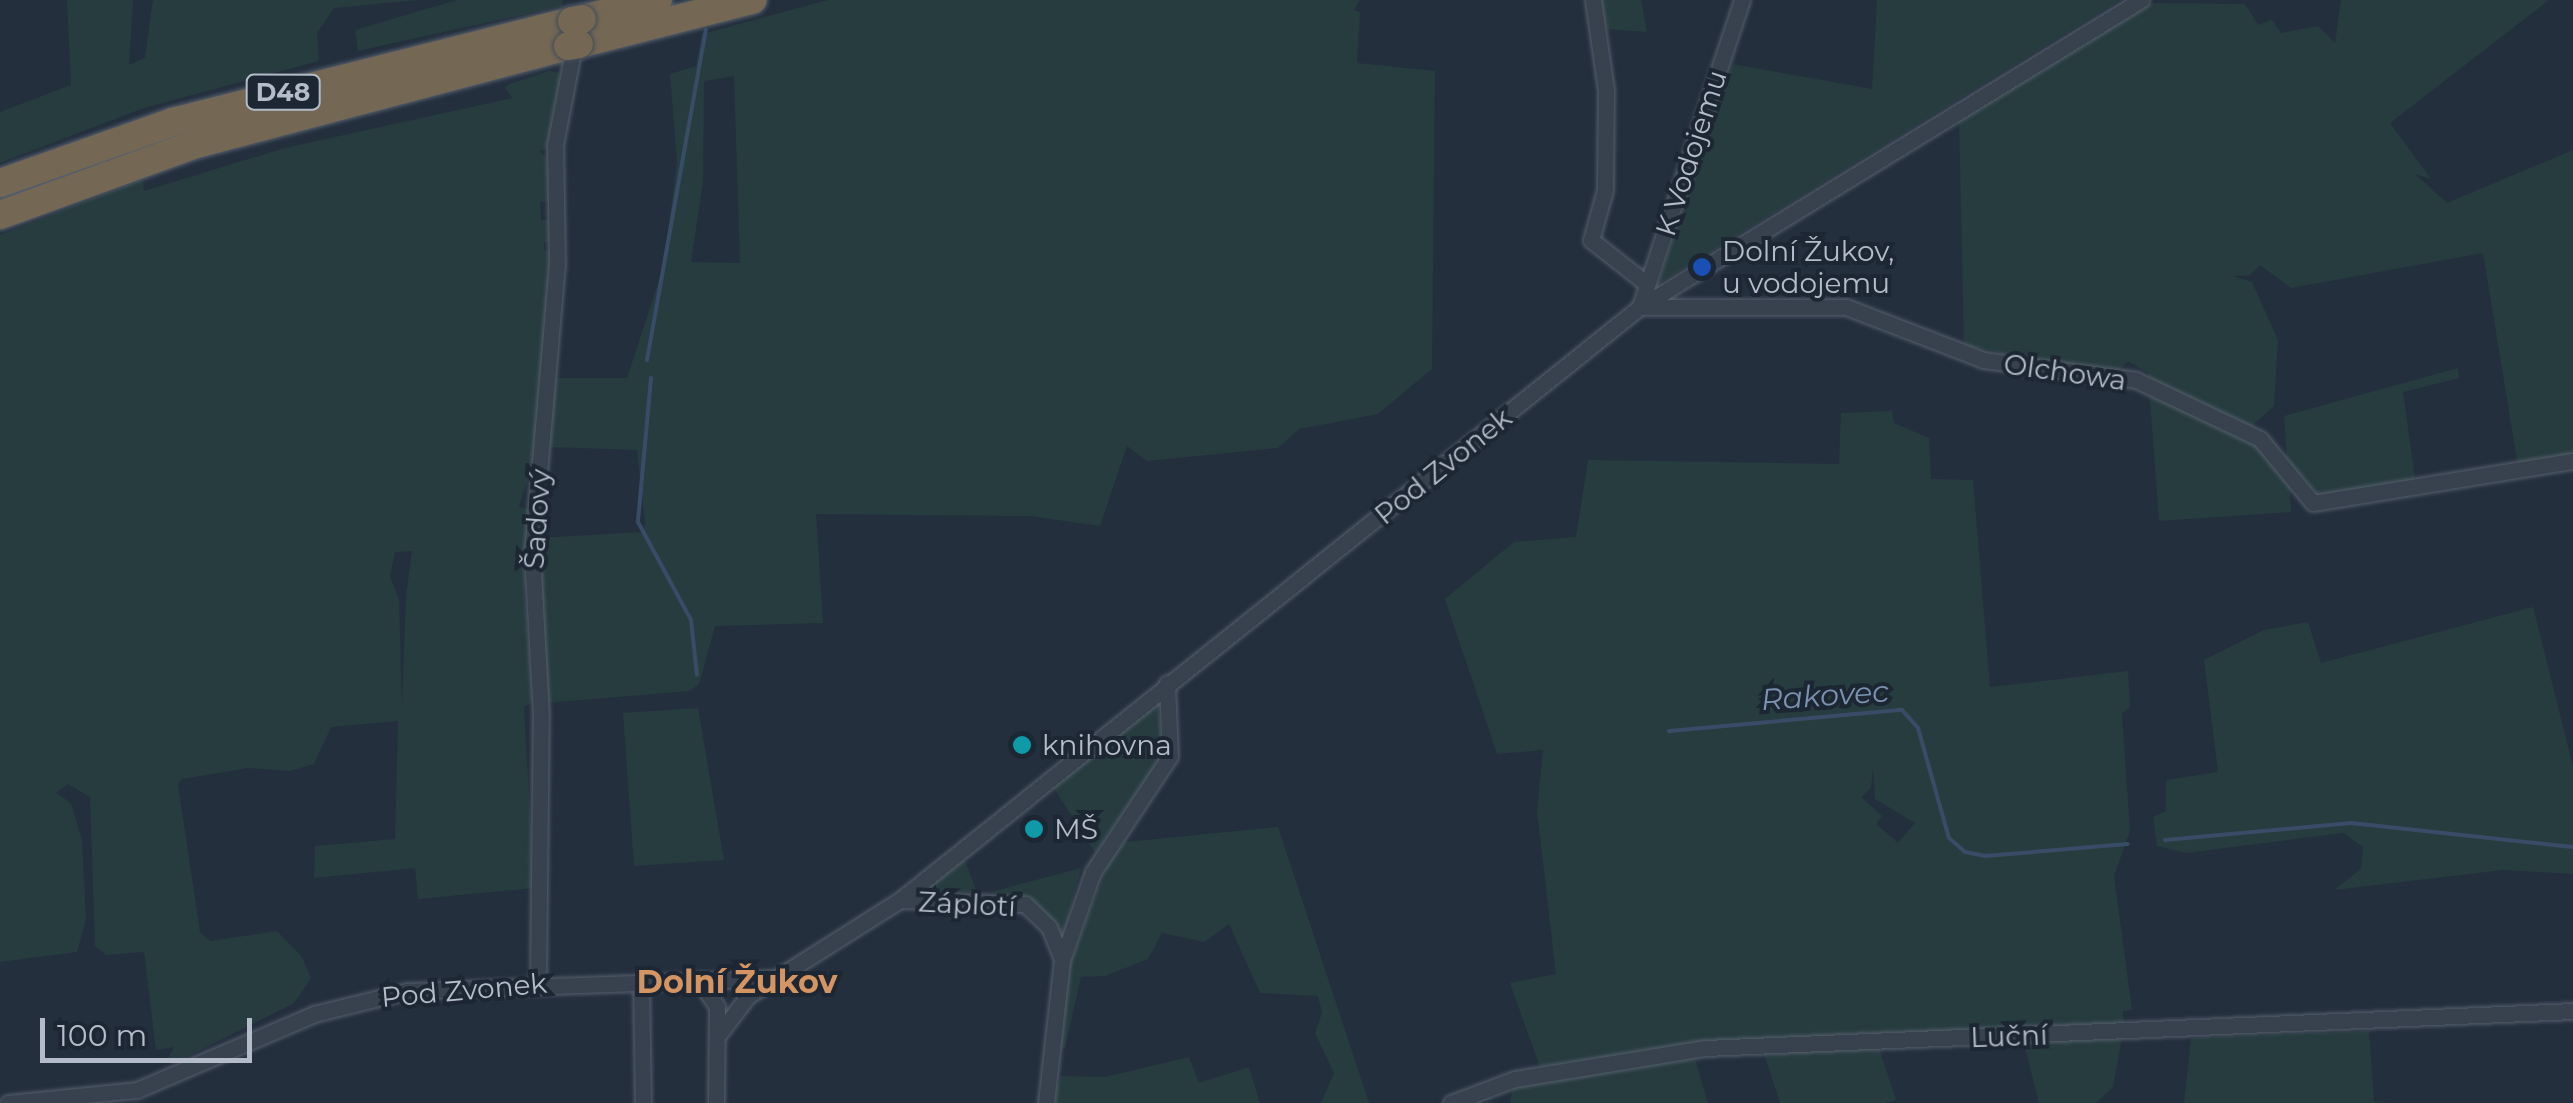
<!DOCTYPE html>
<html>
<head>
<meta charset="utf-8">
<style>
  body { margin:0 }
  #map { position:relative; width:2573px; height:1103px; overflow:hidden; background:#242f3e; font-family:Montserrat,sans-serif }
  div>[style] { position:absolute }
  .green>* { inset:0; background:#263c3f }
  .stream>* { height:4px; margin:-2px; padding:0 2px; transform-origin:2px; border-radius:2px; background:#394c67 }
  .roads { filter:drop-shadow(0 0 2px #565f6c) drop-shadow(0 0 2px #565f6c) }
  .street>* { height:15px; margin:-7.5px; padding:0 7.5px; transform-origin:7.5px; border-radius:7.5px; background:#38414e }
  .highway>* { height:28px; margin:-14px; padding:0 14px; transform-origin:14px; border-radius:14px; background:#746855 }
  .bridges { filter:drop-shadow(0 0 2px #434c59) drop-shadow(0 0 2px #434c59) }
  .highway-bridge>* { height:28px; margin:-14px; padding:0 14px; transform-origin:14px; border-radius:14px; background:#746855 }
  .dots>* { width:28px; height:28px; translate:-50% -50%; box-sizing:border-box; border:5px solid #1d2633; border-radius:50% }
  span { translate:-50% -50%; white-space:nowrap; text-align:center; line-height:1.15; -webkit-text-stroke:8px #1d2633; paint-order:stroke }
  .shield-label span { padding:2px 8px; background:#1d2633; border:2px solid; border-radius:8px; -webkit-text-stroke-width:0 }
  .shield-label { font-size:25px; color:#b4bcc9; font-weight:700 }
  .street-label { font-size:28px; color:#b4bcc9 }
  .poi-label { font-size:28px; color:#b4bcc9 }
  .left { translate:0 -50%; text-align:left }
  .water-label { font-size:30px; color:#7c92b1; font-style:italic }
  .quarter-label { font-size:32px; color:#d59563; font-weight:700 }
  .scale { position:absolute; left:40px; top:1018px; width:212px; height:45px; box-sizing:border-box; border:5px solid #b4bcc9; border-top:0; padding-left:12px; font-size:30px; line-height:35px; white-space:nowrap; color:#b4bcc9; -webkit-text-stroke:8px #1d2633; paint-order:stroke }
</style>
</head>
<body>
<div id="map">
  <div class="green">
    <i style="clip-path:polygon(67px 0,133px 0,129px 65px,145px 58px,153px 0,418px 0,334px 8px,317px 33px,319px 61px,144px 108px,0 163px,0 112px,71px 85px)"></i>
    <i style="clip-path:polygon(457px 0,563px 0,562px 6px,358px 51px,355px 30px)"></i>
    <i style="clip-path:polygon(evenodd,828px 0,1360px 0,1354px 10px,1360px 12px,1357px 63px,1435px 71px,1432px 369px,1378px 414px,1299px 429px,1278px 448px,1147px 461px,1127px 446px,1100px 526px,1030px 516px,816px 514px,823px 623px,715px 626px,699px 684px,690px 691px,546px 703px,536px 596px,539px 538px,642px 532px,645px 524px,637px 450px,548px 447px,554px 378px,627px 378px,664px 265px,677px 161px,670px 74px,696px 66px,702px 34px,828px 0,734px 76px,740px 263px,691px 262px,703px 182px,704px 81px,734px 76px)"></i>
    <i style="clip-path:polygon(1600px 0,1641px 0,1647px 32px,1607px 29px)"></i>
    <i style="clip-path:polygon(1877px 0,2120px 0,1658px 284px,1732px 64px,1872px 89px)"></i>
    <i style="clip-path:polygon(2341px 0,2549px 0,2390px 123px,2431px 179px,2415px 174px,2447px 203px,2573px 150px,2573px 454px,2518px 466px,2483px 253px,2291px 288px,2260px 265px,2250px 275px,2232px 276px,2252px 282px,2278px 340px,2274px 406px,2253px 425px,2253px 443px,2267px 452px,2290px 487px,2291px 512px,2159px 521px,2148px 373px,2128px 361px,2119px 370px,2060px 365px,1964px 345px,1959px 121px,2081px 38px,2151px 3px,2245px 4px,2258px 25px,2272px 20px,2281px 33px,2318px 26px,2335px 43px)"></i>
    <i style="clip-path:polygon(evenodd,549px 71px,561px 73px,548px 148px,539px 151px,550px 161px,551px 201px,540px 202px,541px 220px,552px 220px,553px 242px,544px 242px,544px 250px,553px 251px,534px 460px,519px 507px,530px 509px,524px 590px,533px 702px,524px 707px,534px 888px,418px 899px,415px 868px,314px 878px,315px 846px,395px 839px,398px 721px,331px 727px,314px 764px,290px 771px,248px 768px,182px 779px,178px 785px,200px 932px,210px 941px,277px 931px,302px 957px,311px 978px,294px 1003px,173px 1064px,167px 1060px,174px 1047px,156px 1050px,144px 952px,106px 955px,95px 946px,90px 797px,68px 784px,56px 793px,71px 803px,82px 840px,86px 919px,77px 952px,0 962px,0 235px,143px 179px,144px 191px,285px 148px,512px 98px,505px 88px,509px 84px,549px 71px,412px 551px,406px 596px,402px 705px,399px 600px,390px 576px,395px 552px,412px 551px)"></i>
    <i style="clip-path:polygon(2458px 368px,2459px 378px,2403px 392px,2416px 486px,2318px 495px,2287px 460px,2284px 416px)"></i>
    <i style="clip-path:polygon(evenodd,1892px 411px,1894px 423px,1929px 438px,1931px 479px,1973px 480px,1990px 687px,2128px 671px,2130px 707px,2122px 714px,2130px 831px,2114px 876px,2132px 1010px,2123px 1011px,2124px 1024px,1697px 1043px,1540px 1067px,1510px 983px,1556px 974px,1537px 811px,1543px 750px,1497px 754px,1445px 599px,1514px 542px,1576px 537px,1588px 460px,1839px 464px,1841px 413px,1892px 411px,1873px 768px,1875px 799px,1915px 823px,1898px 843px,1876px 824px,1882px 816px,1861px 797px,1871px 788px,1873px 768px)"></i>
    <i style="clip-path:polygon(2533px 607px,2573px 767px,2573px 874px,2503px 870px,2334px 890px,2361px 869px,2363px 847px,2344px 833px,2186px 853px,2157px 846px,2153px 817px,2166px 811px,2166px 780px,2218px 772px,2204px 660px,2264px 630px,2308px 622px,2321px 663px)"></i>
    <i style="clip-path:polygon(1157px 702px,1164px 753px,1095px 853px,1052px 785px)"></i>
    <i style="clip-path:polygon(698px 708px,724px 860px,634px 866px,623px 713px)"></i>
    <i style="clip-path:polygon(1278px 827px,1369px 1103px,1321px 1103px,1334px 1073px,1315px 1033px,1322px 1013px,1318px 996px,1260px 993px,1229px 924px,1204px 942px,1162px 933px,1148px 959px,1105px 976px,1081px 977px,1065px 1048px,1055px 1047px,1069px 967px,1113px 851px,1126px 842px)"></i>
    <i style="clip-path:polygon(964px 858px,977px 892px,920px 895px)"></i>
    <i style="clip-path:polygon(1081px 868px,1063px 937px,1035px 902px,991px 892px)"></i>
    <i style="clip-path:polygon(2369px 1031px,2374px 1102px,2399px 1103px,2184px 1103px,2191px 1038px)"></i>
    <i style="clip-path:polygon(2122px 1038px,2113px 1087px,2096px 1103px,2039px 1103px,2023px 1040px)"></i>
    <i style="clip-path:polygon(1878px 1045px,1896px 1100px,1884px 1103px,1780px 1103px,1763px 1051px)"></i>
    <i style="clip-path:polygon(1694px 1055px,1708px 1103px,1510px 1103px,1513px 1087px)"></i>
    <i style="clip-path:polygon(1189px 1057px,1199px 1083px,1249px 1067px,1260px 1103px,1053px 1103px,1061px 1076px,1105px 1077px)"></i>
  </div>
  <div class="stream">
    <i style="left:647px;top:360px;width:335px;rotate:-79.9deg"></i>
    <i style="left:651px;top:378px;width:145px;rotate:95.2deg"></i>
    <i style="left:638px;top:522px;width:111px;rotate:61.6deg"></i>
    <i style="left:691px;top:620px;width:55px;rotate:83.8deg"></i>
    <i style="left:1669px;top:731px;width:234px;rotate:-5.2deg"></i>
    <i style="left:1902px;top:710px;width:24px;rotate:48deg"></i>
    <i style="left:1918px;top:728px;width:114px;rotate:74.3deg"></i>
    <i style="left:1949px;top:838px;width:21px;rotate:41deg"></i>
    <i style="left:1965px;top:852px;width:20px;rotate:11deg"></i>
    <i style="left:1985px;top:856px;width:143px;rotate:-4.8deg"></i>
    <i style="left:2165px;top:840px;width:187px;rotate:-5.2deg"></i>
    <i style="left:2351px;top:823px;width:223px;rotate:6.2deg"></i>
  </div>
  <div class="roads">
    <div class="street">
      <i style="left:1593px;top:0;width:91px;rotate:81.8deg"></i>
      <i style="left:1606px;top:90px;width:100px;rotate:90.6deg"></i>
      <i style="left:1605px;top:190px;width:52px;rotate:105.6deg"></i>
      <i style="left:1591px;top:240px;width:71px;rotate:38.2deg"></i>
      <i style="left:1742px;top:0;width:324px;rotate:108.4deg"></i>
      <i style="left:1640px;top:307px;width:206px"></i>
      <i style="left:1846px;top:307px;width:147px;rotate:21.1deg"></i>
      <i style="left:1983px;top:360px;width:154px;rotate:7.4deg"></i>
      <i style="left:2136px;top:380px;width:137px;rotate:25.4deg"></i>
      <i style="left:2260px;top:439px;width:83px;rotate:50.4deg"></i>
      <i style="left:2313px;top:503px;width:263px;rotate:-9.2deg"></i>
      <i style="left:900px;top:900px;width:125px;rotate:1.8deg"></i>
      <i style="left:1025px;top:904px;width:33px;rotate:44deg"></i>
      <i style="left:1049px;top:927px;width:35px;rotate:68deg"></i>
      <i style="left:699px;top:980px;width:32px;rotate:56deg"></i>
      <i style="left:717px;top:1007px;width:96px;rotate:90.6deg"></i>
      <i style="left:641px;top:981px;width:122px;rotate:89.1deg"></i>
      <i style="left:538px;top:983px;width:268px;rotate:-89.4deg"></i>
      <i style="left:541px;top:715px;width:160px;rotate:-93.2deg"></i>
      <i style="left:532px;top:555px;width:290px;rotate:-85.1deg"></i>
      <i style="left:557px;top:266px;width:121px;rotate:-90.9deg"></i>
      <i style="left:555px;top:145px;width:90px;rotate:-79.1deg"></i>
      <i style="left:719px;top:1034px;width:48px;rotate:-52.7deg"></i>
      <i style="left:748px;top:996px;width:180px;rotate:-32.3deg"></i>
      <i style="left:900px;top:900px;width:948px;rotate:-38.71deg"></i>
      <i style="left:1640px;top:307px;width:588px;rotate:-31.5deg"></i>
      <i style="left:8px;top:1103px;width:130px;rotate:-5.8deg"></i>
      <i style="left:137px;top:1090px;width:193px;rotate:-23.2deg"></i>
      <i style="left:314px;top:1014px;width:96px;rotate:-13.9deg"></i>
      <i style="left:407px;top:991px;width:367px;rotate:-2deg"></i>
      <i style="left:1046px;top:1103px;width:144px;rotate:-83.6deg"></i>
      <i style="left:1062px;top:960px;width:93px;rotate:-70.6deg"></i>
      <i style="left:1093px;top:872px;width:139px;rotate:-56.4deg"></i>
      <i style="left:1170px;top:756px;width:73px;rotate:-92.4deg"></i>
      <i style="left:1451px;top:1103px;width:68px;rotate:-20.6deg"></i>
      <i style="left:1515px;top:1079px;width:193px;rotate:-9.3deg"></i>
      <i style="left:1705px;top:1048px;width:869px;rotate:-2.44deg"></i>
    </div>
    <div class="highway">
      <i style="left:582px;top:19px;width:78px;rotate:-14deg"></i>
      <i style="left:579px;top:44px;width:179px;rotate:-14.3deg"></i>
      <i style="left:0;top:183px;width:183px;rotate:-19.4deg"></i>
      <i style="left:173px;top:122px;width:412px;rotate:-14.2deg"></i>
      <i style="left:0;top:215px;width:205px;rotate:-19.9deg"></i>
      <i style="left:193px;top:145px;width:388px;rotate:-14.8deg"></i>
    </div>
  </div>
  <div class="bridges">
    <div class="highway-bridge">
      <i style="left:572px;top:21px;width:10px;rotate:-11deg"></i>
      <i style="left:568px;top:46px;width:11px;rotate:-10deg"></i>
    </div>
  </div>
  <div class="dots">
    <i style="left:1702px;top:267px;background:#1a4fb4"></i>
    <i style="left:1022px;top:745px;background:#0f9aa8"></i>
    <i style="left:1034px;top:829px;background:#0f9aa8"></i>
  </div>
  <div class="shield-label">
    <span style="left:283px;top:92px">D48</span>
  </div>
  <div class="street-label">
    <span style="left:1691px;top:153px;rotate:-72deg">K Vodojemu</span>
    <span style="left:2065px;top:372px;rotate:8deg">Olchowa</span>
    <span style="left:1443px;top:466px;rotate:-39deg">Pod Zvonek</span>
    <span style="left:537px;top:519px;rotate:-86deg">Šadový</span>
    <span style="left:967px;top:904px;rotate:3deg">Záplotí</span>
    <span style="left:464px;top:990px;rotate:-5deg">Pod Zvonek</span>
    <span style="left:2009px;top:1036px;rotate:-2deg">Luční</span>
  </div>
  <div class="poi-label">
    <span class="left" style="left:1722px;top:267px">Dolní Žukov,<br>u vodojemu</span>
    <span class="left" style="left:1042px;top:745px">knihovna</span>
    <span class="left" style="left:1054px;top:829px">MŠ</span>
  </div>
  <div class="water-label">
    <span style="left:1825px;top:696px;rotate:-4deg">Rakovec</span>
  </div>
  <div class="quarter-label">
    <span style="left:737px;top:982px">Dolní Žukov</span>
  </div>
  <div class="scale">100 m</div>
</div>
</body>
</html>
